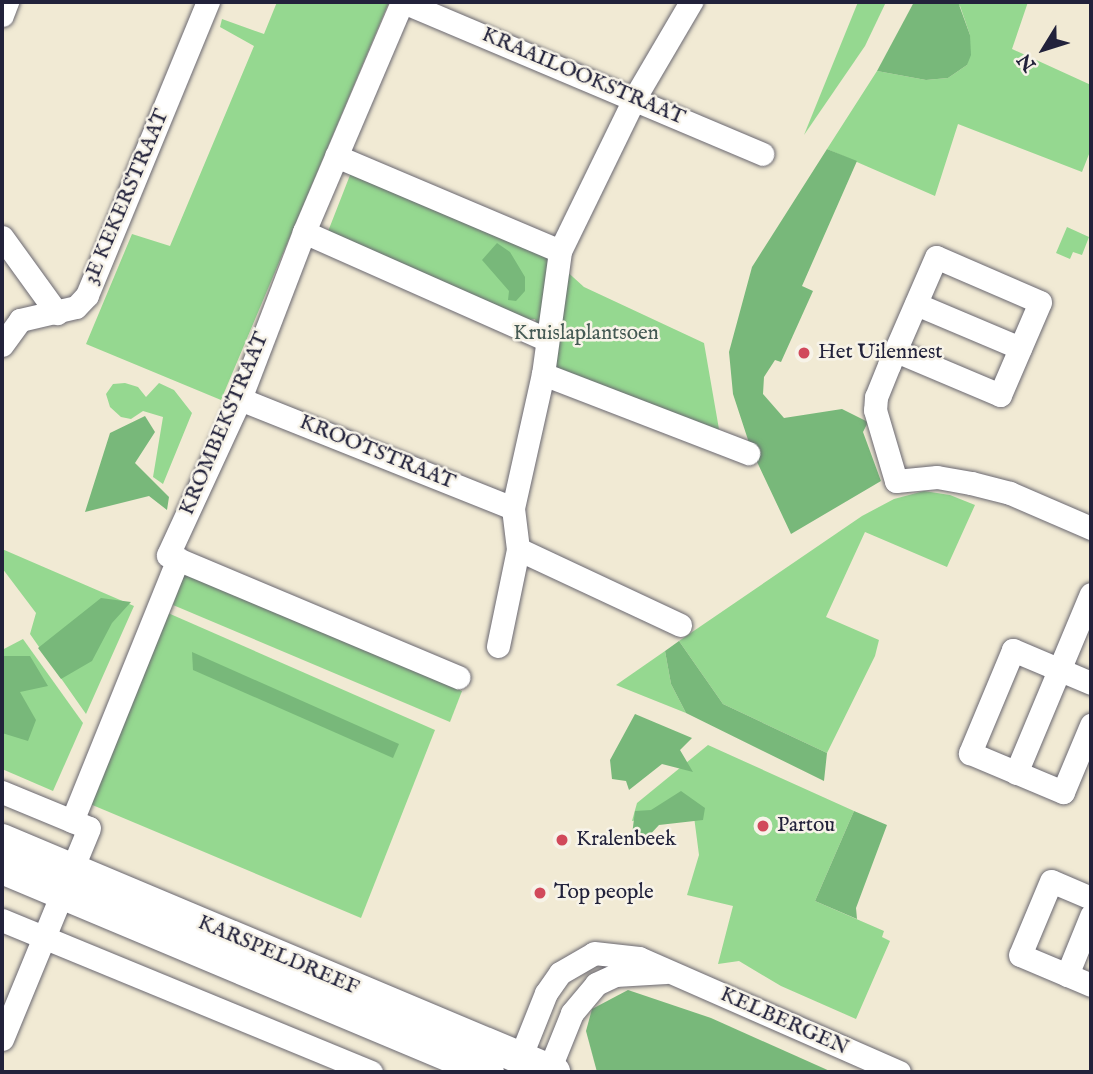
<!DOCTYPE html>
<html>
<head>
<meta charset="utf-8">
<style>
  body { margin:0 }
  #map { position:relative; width:1093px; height:1074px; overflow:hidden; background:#f1ead4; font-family:"IM FELL English",serif }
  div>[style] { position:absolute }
  .green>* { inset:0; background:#95d890 }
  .forest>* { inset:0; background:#78b87a }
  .roads { filter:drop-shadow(0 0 2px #6a6871) drop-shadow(0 0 2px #6a6871) }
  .street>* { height:23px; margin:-11.5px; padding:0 11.5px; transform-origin:11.5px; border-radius:11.5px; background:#fff }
  .secondary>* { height:32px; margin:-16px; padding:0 16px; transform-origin:16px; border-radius:16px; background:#fff }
  .dots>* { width:19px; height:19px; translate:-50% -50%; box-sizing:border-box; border:4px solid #f7f3e8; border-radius:50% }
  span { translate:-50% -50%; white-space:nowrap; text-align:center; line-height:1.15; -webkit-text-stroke:5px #f7f3e8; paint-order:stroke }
  .street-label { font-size:21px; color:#22223b }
  .park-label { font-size:21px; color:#445954 }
  .poi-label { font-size:21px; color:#22223b }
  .left { translate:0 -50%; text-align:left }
  .frame { position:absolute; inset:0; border:4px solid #22223b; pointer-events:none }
  .north { position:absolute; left:1009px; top:14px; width:70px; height:70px; -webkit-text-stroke:5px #f7f3e8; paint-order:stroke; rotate:232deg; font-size:19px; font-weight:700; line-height:28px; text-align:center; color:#22223b }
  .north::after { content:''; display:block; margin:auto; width:24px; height:32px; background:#22223b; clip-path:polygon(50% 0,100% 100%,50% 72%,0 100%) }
</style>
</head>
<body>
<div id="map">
  <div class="green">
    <i style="clip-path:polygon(277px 2px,389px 2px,221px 400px,86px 344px,132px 234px,170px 246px,254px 46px,220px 27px,222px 19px,264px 34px)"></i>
    <i style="clip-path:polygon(858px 2px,886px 2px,865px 46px,804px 135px)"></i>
    <i style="clip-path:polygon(950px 2px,1028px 2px,1012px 49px,1091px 85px,1091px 149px,1082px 172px,958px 124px,935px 196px,827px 149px,877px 71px,926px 80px,948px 78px,967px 65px,970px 35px,960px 6px)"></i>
    <i style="clip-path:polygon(352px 170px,542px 249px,584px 287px,704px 343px,720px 435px,552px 366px,535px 319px,528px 320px,327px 234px)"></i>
    <i style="clip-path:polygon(1067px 227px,1089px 237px,1082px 255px,1073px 252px,1070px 259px,1056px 253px)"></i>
    <i style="clip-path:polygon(125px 383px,138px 387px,146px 397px,159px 383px,174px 390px,192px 413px,163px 484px,153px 477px,163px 417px,143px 411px,131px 419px,121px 417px,110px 407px,106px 394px,113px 384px)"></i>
    <i style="clip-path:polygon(924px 491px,950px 495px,975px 505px,947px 567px,865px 532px,826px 617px,879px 640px,875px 656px,827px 753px,723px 704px,679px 641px,862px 516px,894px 499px)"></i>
    <i style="clip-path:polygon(2px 549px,134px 606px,86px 714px,30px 634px,36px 613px,2px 568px)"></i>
    <i style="clip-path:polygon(184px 572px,462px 691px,450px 722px,173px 605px)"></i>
    <i style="clip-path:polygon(168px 613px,435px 730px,361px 918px,90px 804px)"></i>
    <i style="clip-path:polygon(23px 639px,83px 723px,53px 791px,2px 769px,2px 650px)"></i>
    <i style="clip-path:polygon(665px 651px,671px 684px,686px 713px,616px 685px)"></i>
    <i style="clip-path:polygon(708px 745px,854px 811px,815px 901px,884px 931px,882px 937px,890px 941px,856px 1019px,781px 986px,739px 961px,718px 964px,733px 906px,687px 895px,699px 855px,693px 809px,632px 821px,637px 803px)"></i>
  </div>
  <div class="forest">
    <i style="clip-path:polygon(914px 2px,958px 2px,970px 35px,971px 55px,967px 65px,948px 78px,926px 80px,877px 71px)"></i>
    <i style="clip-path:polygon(827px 149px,857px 161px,802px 286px,813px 291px,781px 362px,775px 360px,764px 377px,763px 394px,784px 418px,842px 409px,868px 422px,863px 432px,881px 481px,791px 534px,751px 449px,733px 394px,729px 352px,752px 267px)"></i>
    <i style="clip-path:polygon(497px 243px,510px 252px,525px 277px,525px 291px,516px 301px,508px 300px,509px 291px,482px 260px)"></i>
    <i style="clip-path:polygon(145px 416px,155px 432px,135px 463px,169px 497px,167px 510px,149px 496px,85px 512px,110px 433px)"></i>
    <i style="clip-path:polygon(101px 598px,131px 602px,112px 623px,92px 661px,61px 679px,38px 648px)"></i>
    <i style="clip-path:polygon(679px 641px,723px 704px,827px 753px,824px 781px,686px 713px,671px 684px,665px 651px)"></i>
    <i style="clip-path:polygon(192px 652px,399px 744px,393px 758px,193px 670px)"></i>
    <i style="clip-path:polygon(2px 656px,30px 656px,48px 686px,20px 692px,36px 720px,28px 741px,2px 733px)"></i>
    <i style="clip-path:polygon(635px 714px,692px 738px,680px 750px,693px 772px,662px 764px,629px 790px,626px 781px,612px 779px,610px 760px)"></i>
    <i style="clip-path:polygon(681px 791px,705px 808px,703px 820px,659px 825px,645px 840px,632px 835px,635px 811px,651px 810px)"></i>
    <i style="clip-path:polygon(854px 811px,887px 825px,856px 908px,857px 919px,815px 901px)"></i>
    <i style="clip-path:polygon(628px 990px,711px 1018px,832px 1072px,597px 1072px,586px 1031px,592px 1009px)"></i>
  </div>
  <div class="roads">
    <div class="street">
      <i style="left:402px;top:2px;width:250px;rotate:113.1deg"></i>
      <i style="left:304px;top:232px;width:179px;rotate:111deg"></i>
      <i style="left:240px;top:399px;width:172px;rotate:114.8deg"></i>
      <i style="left:168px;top:555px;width:315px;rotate:22.8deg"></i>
      <i style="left:403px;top:2px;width:390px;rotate:22.9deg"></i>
      <i style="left:2px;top:15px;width:14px;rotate:-69deg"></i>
      <i style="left:336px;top:156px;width:243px;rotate:23deg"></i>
      <i style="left:304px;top:232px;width:265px;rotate:23.9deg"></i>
      <i style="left:2px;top:237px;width:94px;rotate:54.1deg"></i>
      <i style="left:916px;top:304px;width:113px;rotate:22.9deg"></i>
      <i style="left:2px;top:345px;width:31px;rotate:-54deg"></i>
      <i style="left:20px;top:320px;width:57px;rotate:-13.1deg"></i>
      <i style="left:76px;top:307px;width:16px;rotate:-47deg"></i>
      <i style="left:87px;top:295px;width:317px;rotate:-67.6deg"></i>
      <i style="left:896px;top:351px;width:113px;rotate:22.9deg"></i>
      <i style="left:1000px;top:395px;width:101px;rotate:-66.7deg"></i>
      <i style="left:1040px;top:302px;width:113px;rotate:-156.6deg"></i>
      <i style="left:936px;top:257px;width:118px;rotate:113.5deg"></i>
      <i style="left:889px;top:365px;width:35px;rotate:112deg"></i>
      <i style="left:876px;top:397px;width:13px;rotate:94deg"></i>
      <i style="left:875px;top:410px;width:74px;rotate:73.5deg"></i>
      <i style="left:896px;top:481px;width:41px;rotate:-5.6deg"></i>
      <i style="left:937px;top:477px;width:35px;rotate:10deg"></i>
      <i style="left:971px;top:483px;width:40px;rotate:14.4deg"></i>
      <i style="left:1010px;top:493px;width:88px;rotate:23.4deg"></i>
      <i style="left:543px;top:374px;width:220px;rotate:21.1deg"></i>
      <i style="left:240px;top:399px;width:294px;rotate:21.8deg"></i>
      <i style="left:518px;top:549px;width:179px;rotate:25.1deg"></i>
      <i style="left:498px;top:646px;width:99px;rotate:-78.3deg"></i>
      <i style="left:518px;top:549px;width:41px;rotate:-97deg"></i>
      <i style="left:513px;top:508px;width:137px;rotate:-77.4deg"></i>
      <i style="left:543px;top:374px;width:124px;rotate:-82.1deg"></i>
      <i style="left:560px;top:251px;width:169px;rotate:-64deg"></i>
      <i style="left:634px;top:99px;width:113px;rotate:-59.6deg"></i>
      <i style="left:1091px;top:683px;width:85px;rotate:-157.1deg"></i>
      <i style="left:1013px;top:650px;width:112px;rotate:112.7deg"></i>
      <i style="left:970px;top:753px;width:101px;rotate:22.8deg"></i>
      <i style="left:1063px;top:792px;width:73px;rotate:-67.3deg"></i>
      <i style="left:1016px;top:773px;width:194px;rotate:-67.3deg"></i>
      <i style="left:2px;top:792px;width:94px;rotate:22.5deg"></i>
      <i style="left:89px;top:828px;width:228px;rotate:112.4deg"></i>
      <i style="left:72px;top:821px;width:283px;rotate:-68deg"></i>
      <i style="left:1091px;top:898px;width:43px;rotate:-157deg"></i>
      <i style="left:1051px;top:881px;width:80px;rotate:112.7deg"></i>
      <i style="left:1020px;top:955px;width:77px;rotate:22.9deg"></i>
      <i style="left:2px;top:920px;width:399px;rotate:22.4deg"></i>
      <i style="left:1067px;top:975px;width:64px;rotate:-67.9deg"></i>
      <i style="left:520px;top:1058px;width:70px;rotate:-68.2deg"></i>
      <i style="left:546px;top:993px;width:24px;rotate:-55deg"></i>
      <i style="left:560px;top:973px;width:39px;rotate:-30deg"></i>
      <i style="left:594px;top:953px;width:45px;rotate:6.3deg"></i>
      <i style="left:639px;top:958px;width:284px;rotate:23.7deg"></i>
      <i style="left:549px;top:1070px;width:61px;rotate:-68deg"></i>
      <i style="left:572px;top:1013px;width:38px;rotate:-50deg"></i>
      <i style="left:596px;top:984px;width:21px;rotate:-25deg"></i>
      <i style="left:615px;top:975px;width:51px;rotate:-3.4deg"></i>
    </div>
    <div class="secondary">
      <i style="left:2px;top:840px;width:599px;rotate:22.8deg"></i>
      <i style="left:2px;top:868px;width:527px;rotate:22.77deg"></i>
    </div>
  </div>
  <div class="dots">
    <i style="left:804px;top:353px;background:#d1495b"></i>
    <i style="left:763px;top:826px;background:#d1495b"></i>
    <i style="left:562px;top:840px;background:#d1495b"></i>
    <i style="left:540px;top:893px;background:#d1495b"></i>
  </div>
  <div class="street-label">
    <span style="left:583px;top:77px;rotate:23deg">KRAAILOOKSTRAAT</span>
    <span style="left:127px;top:197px;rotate:-67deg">3E KEKERSTRAAT</span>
    <span style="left:225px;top:424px;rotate:-67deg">KROMBEKSTRAAT</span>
    <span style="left:377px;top:453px;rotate:22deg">KROOTSTRAAT</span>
    <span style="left:278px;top:956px;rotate:23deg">KARSPELDREEF</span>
    <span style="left:784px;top:1022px;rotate:24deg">KELBERGEN</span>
  </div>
  <div class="park-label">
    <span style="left:586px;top:334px">Kruislaplantsoen</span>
  </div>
  <div class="poi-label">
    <span class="left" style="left:818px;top:353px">Het Uilennest</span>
    <span class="left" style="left:777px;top:826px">Partou</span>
    <span class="left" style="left:576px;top:840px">Kralenbeek</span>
    <span class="left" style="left:554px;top:893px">Top people</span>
  </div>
  <div class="frame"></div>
  <div class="north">N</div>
</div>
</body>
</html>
